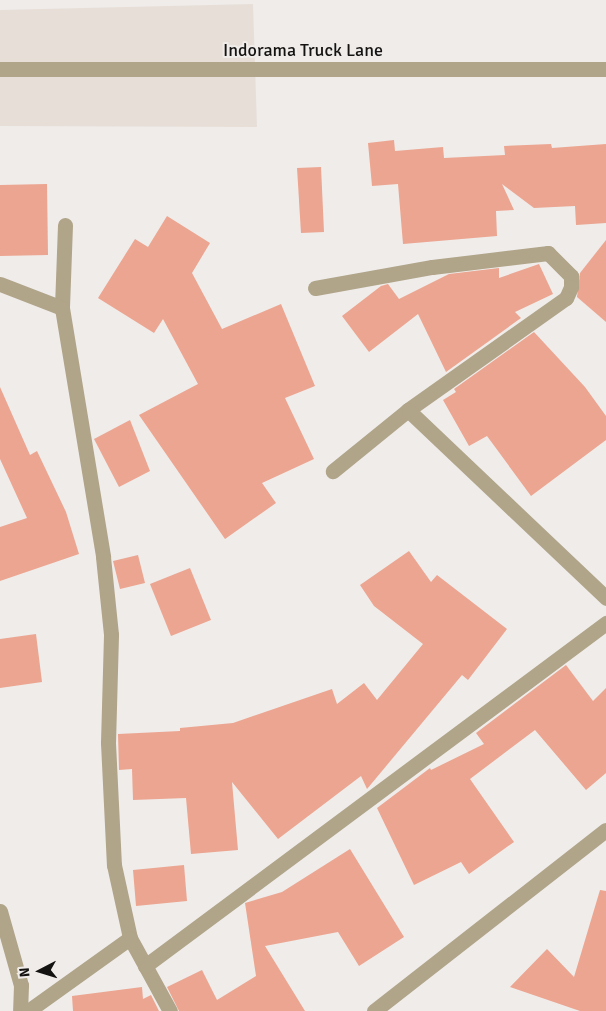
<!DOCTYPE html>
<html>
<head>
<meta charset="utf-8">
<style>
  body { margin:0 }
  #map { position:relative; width:606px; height:1011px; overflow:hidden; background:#efecea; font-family:Signika,sans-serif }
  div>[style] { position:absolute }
  .built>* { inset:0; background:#e7ded7 }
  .building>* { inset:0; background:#eca590 }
  .street>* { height:15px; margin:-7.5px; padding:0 7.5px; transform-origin:7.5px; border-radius:7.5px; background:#b0a489 }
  span { translate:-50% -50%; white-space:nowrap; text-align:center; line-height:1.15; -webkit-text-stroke:4px #efecea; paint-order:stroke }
  .street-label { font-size:18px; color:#141312 }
  .north { position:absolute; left:15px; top:946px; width:50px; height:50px; -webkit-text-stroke:4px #efecea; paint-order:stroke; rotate:265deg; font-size:14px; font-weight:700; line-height:20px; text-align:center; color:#141312 }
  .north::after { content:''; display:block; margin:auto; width:18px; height:22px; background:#141312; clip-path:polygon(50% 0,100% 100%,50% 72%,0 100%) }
</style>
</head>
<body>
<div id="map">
  <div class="built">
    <i style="clip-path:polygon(253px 4px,257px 127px,0 126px,0 10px)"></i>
  </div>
  <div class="building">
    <i style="clip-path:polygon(394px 140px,395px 151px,443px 147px,444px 158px,505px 155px,504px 146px,551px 144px,552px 148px,606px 144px,606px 223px,576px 225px,575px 206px,534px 208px,502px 184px,514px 210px,496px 211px,497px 236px,403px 244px,398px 184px,372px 186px,368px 143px)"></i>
    <i style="clip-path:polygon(321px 167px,324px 232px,301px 233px,297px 168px)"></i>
    <i style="clip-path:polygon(47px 184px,48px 255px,0 256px,0 185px)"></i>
    <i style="clip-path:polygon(167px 216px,210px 243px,192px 273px,222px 329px,281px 304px,315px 386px,285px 398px,314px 459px,262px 483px,276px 503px,225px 539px,139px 415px,198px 384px,163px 319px,154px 333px,98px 298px,135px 239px,148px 247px)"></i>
    <i style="clip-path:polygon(606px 240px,606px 322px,577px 297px,580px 273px)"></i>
    <i style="clip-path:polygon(539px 264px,553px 294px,515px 312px,521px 318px,446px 372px,418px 314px,369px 352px,342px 316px,381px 286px,388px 284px,399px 299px,449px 274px,499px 268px,499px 278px)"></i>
    <i style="clip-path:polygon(534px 332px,585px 387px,606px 416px,606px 440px,531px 496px,487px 436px,469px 446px,443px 400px,456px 392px,454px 389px)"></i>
    <i style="clip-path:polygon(0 387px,30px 455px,37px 451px,66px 512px,79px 554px,0 581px,0 527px,27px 518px,0 459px)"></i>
    <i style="clip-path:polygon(130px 420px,150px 471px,119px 487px,94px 439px)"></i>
    <i style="clip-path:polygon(409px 551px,431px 582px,437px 575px,507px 629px,468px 680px,462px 675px,367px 789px,361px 776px,278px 839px,232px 782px,238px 850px,191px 854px,186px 798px,133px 800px,132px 769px,119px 770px,118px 734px,180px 731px,180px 728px,233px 723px,332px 689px,337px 704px,364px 683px,377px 700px,423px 644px,374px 606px,360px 585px)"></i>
    <i style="clip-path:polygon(138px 555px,145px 583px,120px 589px,113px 561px)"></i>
    <i style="clip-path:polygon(190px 568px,211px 620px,171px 636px,150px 584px)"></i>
    <i style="clip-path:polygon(36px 634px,42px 682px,0 688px,0 639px)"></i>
    <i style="clip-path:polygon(566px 665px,593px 701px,606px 688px,606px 773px,586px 790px,535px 730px,470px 779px,514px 842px,469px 874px,461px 862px,414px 885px,377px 808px,430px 768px,431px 770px,484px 744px,476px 733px)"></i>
    <i style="clip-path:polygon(350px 849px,404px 937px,359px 966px,338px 932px,265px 946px,305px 1011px,179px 1011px,167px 987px,202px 970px,217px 1000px,256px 976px,245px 903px,282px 892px)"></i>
    <i style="clip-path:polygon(184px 865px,187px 901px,136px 906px,133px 870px)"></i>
    <i style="clip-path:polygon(600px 890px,606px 891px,606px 1011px,580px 1011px,510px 987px,547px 949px,574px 977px)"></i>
    <i style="clip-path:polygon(142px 987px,143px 999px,151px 995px,159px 1011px,73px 1011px,72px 996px)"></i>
  </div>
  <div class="street">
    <i style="left:0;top:69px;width:606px"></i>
    <i style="left:65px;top:225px;width:83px;rotate:92.1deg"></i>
    <i style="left:62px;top:308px;width:252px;rotate:80.6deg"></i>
    <i style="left:103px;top:557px;width:78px;rotate:84.1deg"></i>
    <i style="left:111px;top:635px;width:108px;rotate:91.6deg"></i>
    <i style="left:108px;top:743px;width:122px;rotate:87.2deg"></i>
    <i style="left:114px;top:865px;width:75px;rotate:77.6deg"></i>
    <i style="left:130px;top:938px;width:83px;rotate:61.3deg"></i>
    <i style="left:0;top:284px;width:66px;rotate:21.2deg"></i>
    <i style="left:315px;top:288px;width:119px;rotate:-10.2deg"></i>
    <i style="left:432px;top:267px;width:117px;rotate:-6.9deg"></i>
    <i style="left:548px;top:253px;width:33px;rotate:45deg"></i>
    <i style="left:571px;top:276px;width:11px;rotate:90deg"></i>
    <i style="left:571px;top:287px;width:12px;rotate:114deg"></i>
    <i style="left:566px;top:298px;width:194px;rotate:144.7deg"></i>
    <i style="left:408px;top:410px;width:97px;rotate:140.9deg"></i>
    <i style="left:408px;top:410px;width:273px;rotate:43.5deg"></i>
    <i style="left:0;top:911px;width:77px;rotate:74.2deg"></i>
    <i style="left:21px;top:985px;width:26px;rotate:92deg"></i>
    <i style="left:145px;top:966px;width:575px;rotate:-36.65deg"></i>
    <i style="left:28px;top:1011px;width:125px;rotate:-35.6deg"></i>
    <i style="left:374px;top:1011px;width:294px;rotate:-38deg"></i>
  </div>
  <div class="street-label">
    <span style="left:303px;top:50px">Indorama Truck Lane</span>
  </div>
  <div class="north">N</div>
</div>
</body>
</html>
